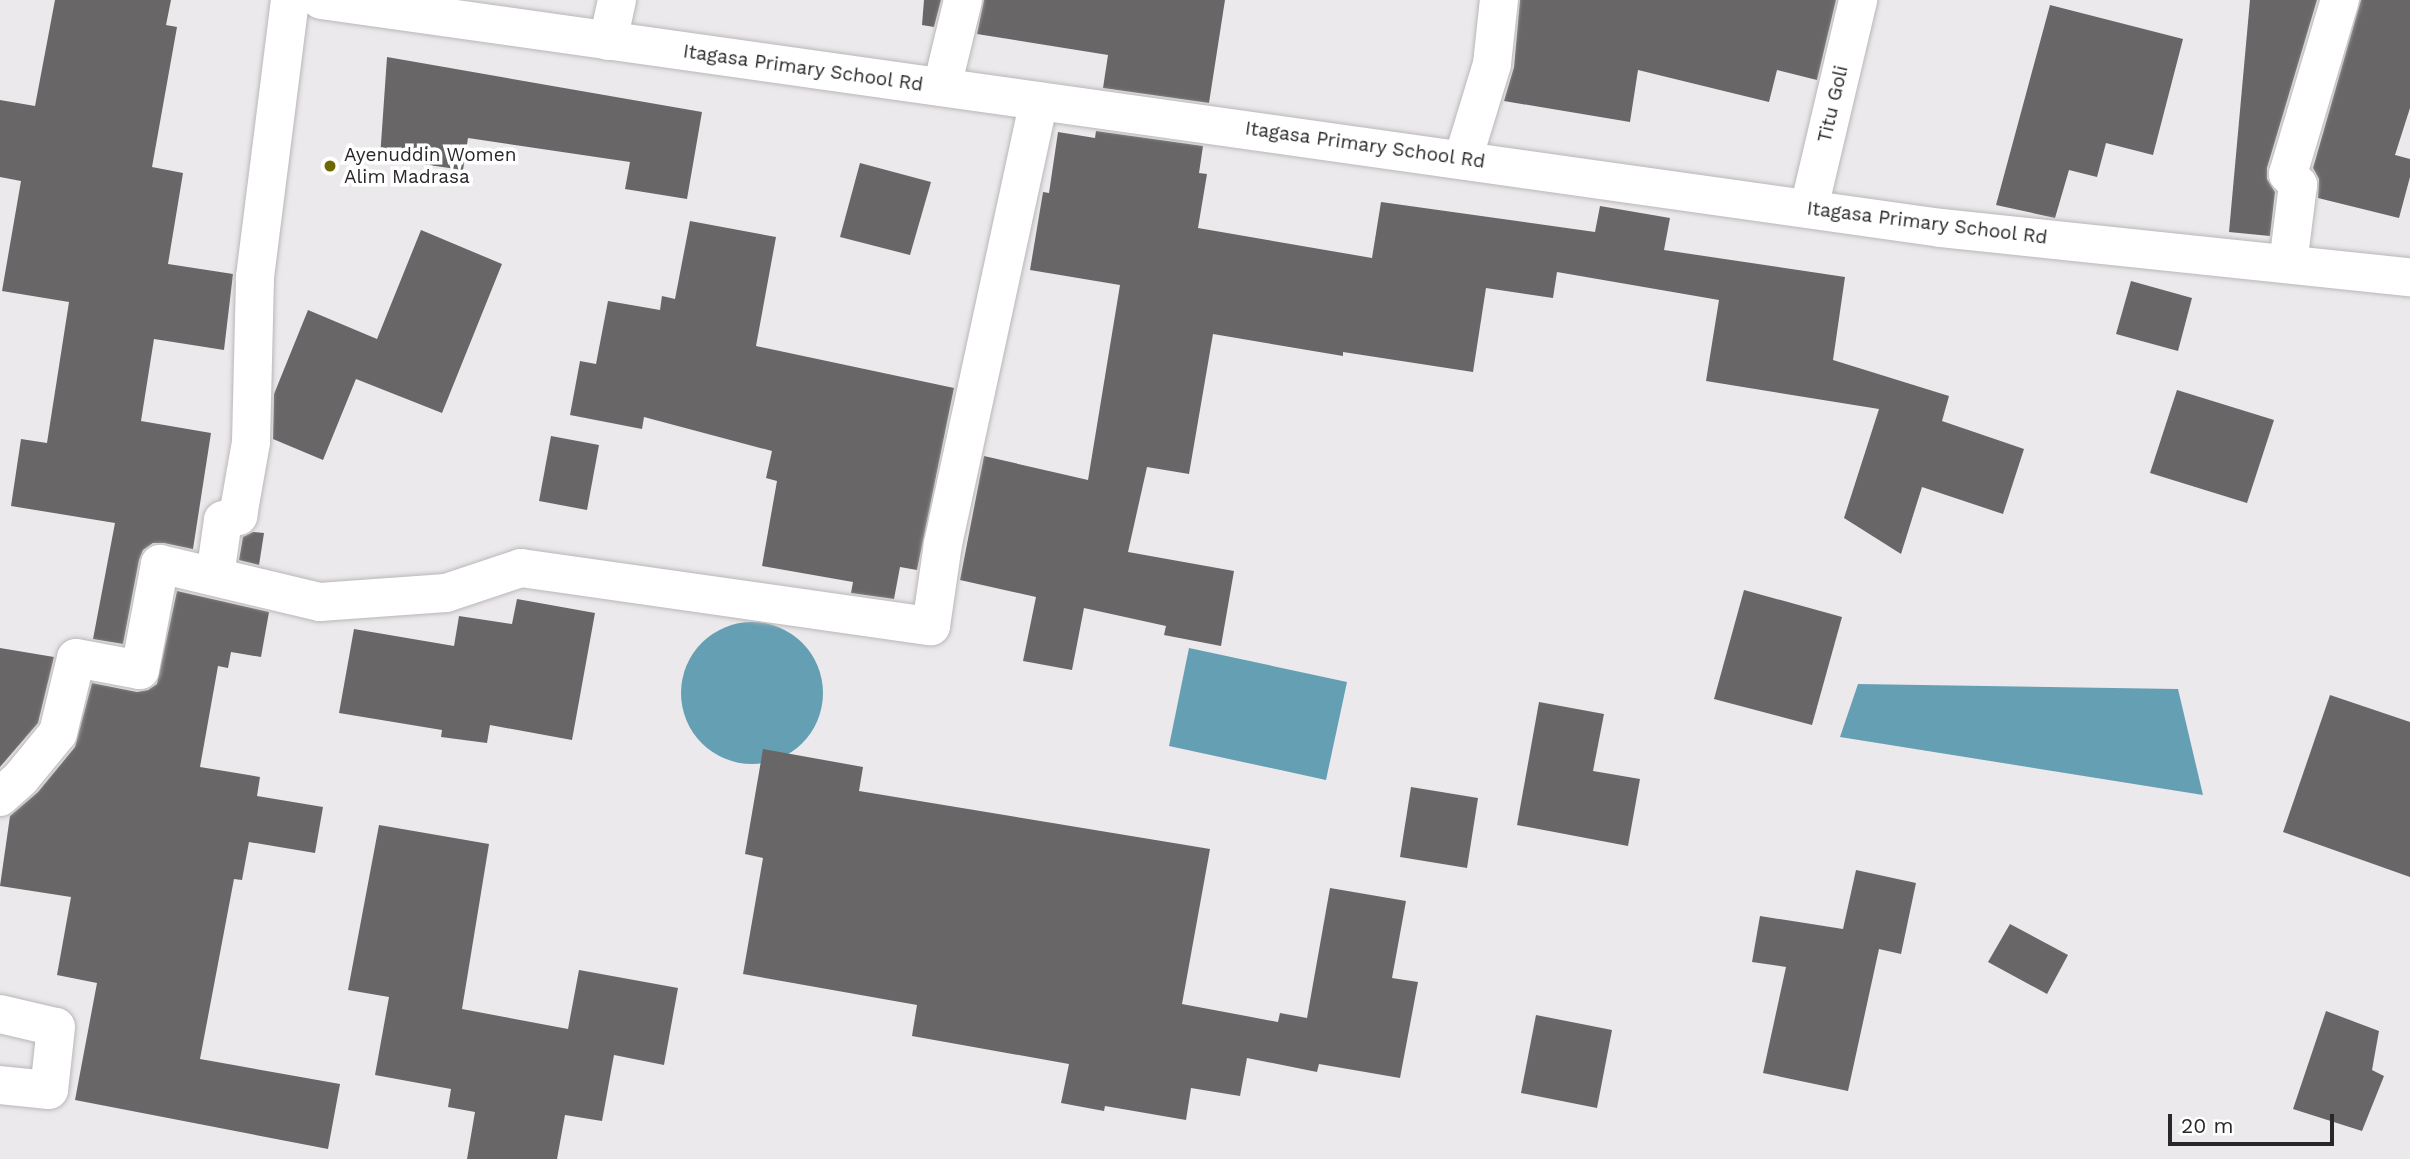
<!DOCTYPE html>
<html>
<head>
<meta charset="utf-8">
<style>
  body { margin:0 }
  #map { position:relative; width:2410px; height:1159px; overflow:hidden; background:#ece9ec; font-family:"Work Sans",sans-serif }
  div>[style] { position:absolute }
  .water>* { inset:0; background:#659fb3 }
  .round { border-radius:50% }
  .building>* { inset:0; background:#696668 }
  .roads { filter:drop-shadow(0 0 2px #b9b7b9) drop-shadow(0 0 2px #b9b7b9) }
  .minor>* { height:38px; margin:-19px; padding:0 19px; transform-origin:19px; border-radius:19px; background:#fff }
  .dots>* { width:19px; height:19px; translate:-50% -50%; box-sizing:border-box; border:4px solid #fff; border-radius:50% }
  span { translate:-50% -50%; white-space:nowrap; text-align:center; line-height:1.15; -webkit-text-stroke:7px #fff; paint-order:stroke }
  .street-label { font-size:19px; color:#292829 }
  .poi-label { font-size:19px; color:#292829 }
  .left { translate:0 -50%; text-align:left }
  .scale { position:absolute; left:2168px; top:1114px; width:166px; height:32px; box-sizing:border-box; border:4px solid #292829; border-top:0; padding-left:9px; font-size:21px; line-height:24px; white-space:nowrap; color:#292829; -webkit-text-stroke:5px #fff; paint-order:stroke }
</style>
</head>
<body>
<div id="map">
  <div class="water">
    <i class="round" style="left:681px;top:622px;width:142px;height:142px"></i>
    <i style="clip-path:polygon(1189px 648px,1347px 682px,1326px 780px,1169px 746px)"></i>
    <i style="clip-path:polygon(1858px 684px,2178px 689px,2203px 795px,1840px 737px)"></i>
  </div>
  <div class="building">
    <i style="clip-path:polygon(55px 0,171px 0,166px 25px,177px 27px,152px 167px,183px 173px,168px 264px,233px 274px,224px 350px,154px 339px,141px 421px,211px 433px,193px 549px,197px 550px,164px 543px,153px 543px,143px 550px,139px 560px,123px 644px,93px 639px,115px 523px,11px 506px,21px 439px,47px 443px,69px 302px,2px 291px,21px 181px,0 177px,0 100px,35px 106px)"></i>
    <i style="clip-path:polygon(924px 0,941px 0,934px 27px,922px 25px)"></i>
    <i style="clip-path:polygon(984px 0,1225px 0,1209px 103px,1103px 88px,1108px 55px,977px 34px)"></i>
    <i style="clip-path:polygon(1520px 0,1836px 0,1817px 80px,1777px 70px,1769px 102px,1638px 70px,1630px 122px,1504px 101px,1514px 67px)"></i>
    <i style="clip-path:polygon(2250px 0,2317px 0,2267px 168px,2267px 179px,2275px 192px,2270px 236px,2229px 232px)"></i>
    <i style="clip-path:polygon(2361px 0,2410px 0,2410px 108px,2395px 155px,2410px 159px,2410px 177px,2399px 218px,2318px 198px,2319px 179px,2313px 168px)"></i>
    <i style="clip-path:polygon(2050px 5px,2183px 39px,2153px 155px,2106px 143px,2097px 177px,2069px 170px,2055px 218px,1996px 205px)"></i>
    <i style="clip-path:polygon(387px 57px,702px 112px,687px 199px,625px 189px,630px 162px,468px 138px,463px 170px,380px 158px)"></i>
    <i style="clip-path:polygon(1096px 131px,1203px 146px,1199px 173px,1207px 174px,1198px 228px,1372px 258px,1381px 202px,1595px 232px,1600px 206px,1670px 218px,1664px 250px,1845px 277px,1833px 360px,1949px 396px,1942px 421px,2024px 449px,2003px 514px,1922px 487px,1901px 554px,1844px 518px,1879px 409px,1706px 381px,1719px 300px,1557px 272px,1553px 298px,1486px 288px,1473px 372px,1343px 352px,1343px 356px,1213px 334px,1189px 474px,1147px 467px,1128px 552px,1234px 571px,1221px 646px,1164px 635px,1166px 626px,1084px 608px,1072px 670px,1023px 661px,1036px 597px,960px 580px,984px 456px,1088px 480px,1120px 285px,1030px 270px,1043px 192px,1049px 193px,1058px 132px,1095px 138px)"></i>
    <i style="clip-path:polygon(860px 163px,931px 182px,910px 255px,840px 237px)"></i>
    <i style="clip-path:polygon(690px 221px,776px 237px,756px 346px,954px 388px,917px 570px,900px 567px,894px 599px,851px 593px,853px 582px,762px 566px,777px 481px,766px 478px,772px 451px,644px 417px,642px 429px,570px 415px,580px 361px,596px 364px,608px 301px,660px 310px,662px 296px,675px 299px)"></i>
    <i style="clip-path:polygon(421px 230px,502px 264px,442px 413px,356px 379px,323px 460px,273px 439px,274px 394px,308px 310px,377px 339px)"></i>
    <i style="clip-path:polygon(2131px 281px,2192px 298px,2178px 351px,2116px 334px)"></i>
    <i style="clip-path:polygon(2177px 390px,2274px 420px,2247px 503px,2150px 473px)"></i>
    <i style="clip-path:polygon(551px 436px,599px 445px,587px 510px,539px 501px)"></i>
    <i style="clip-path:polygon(253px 532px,264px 533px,259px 565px,239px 560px,243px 537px)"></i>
    <i style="clip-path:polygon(1744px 590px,1842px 617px,1812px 725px,1714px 699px)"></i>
    <i style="clip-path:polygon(177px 591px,269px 612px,261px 657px,231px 652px,228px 668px,218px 666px,200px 767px,260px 777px,257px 796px,323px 807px,315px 853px,249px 842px,242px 880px,234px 879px,200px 1059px,340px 1084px,328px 1149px,75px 1100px,97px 983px,57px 975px,71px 897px,0 886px,10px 816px,38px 792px,75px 747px,92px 683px,137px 692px,148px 690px,157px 684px)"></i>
    <i style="clip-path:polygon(517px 599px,595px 613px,572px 740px,490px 725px,487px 743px,441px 737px,442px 730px,339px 713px,354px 629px,454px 646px,459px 616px,512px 624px)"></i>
    <i style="clip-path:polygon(0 648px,54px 657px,38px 723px,0 767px)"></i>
    <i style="clip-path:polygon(2330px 695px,2410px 722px,2410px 877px,2283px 832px)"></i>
    <i style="clip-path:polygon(1539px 702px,1604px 714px,1593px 771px,1640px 779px,1628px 846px,1517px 825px)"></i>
    <i style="clip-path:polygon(763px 749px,863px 767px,859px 791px,1210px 849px,1182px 1004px,1278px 1022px,1280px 1013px,1307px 1018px,1330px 888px,1406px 901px,1392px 978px,1418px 982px,1400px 1078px,1319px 1064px,1317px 1072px,1247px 1058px,1240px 1096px,1191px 1088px,1186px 1120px,1105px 1106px,1104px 1111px,1061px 1103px,1069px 1064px,912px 1036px,917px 1005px,743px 974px,763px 858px,745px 854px)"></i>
    <i style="clip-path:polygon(1411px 787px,1478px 798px,1467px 868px,1400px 857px)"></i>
    <i style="clip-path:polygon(379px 825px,489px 844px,462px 1009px,568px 1029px,579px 970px,678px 988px,664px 1065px,614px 1055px,602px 1121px,565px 1115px,557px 1159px,467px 1159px,475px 1112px,448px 1107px,451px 1089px,375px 1075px,389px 997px,348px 990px)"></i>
    <i style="clip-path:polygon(1856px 870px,1916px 883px,1901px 954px,1879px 949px,1848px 1091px,1763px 1073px,1786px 967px,1752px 962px,1760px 916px,1843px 929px)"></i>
    <i style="clip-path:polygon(2010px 924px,2068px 955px,2047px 994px,1988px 962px)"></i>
    <i style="clip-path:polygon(2326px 1011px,2379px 1031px,2372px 1070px,2384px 1076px,2362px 1131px,2293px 1109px)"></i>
    <i style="clip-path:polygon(1536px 1015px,1612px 1030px,1597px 1108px,1521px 1093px)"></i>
  </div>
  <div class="roads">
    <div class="minor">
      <i style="left:321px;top:0;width:1636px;rotate:8.01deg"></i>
      <i style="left:1941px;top:228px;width:472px;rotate:6deg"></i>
      <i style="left:608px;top:41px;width:42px;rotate:-77.6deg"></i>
      <i style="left:942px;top:87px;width:89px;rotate:-76.4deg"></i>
      <i style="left:1463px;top:159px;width:99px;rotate:-73deg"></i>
      <i style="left:1492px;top:64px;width:64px;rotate:-83.8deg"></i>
      <i style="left:1809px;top:208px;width:214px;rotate:-76.7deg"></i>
      <i style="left:2288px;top:264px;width:80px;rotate:-82.8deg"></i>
      <i style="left:2298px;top:185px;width:15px;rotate:-132deg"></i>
      <i style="left:2288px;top:174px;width:182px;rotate:-73.4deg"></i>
      <i style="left:211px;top:576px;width:15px;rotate:-67deg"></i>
      <i style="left:217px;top:562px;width:42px;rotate:-81.9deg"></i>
      <i style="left:223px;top:520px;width:16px;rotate:-15deg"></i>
      <i style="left:238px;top:516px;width:75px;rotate:-80deg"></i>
      <i style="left:251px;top:442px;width:165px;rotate:-88.6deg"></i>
      <i style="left:255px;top:277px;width:279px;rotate:-82.8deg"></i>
      <i style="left:0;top:797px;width:28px;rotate:-42deg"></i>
      <i style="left:21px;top:778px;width:58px;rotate:-50.6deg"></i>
      <i style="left:58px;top:733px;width:77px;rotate:-76.5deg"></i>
      <i style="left:76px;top:658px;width:65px;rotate:10.6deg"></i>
      <i style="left:140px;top:670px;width:108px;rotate:-79.3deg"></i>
      <i style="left:160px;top:564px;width:164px;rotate:13.4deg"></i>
      <i style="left:320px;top:602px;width:126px;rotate:-4.1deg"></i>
      <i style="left:446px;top:593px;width:79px;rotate:-18.4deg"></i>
      <i style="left:521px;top:568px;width:414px;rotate:8.1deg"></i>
      <i style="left:931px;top:626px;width:83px;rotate:-81.7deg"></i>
      <i style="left:943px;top:544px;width:453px;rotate:-77.8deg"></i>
      <i style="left:0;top:1014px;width:57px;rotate:13.1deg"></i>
      <i style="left:56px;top:1027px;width:63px;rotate:96.3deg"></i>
      <i style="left:49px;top:1090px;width:49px;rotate:-174.2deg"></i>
    </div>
  </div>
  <div class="dots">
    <i style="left:330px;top:166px;background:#6d6800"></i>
  </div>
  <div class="street-label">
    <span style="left:803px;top:68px;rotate:8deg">Itagasa Primary School Rd</span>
    <span style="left:1833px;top:104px;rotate:-77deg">Titu Goli</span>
    <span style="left:1365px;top:145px;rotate:8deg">Itagasa Primary School Rd</span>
    <span style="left:1927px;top:223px;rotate:7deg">Itagasa Primary School Rd</span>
  </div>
  <div class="poi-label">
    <span class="left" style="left:344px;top:166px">Ayenuddin Women<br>Alim Madrasa</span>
  </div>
  <div class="scale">20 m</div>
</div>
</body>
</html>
